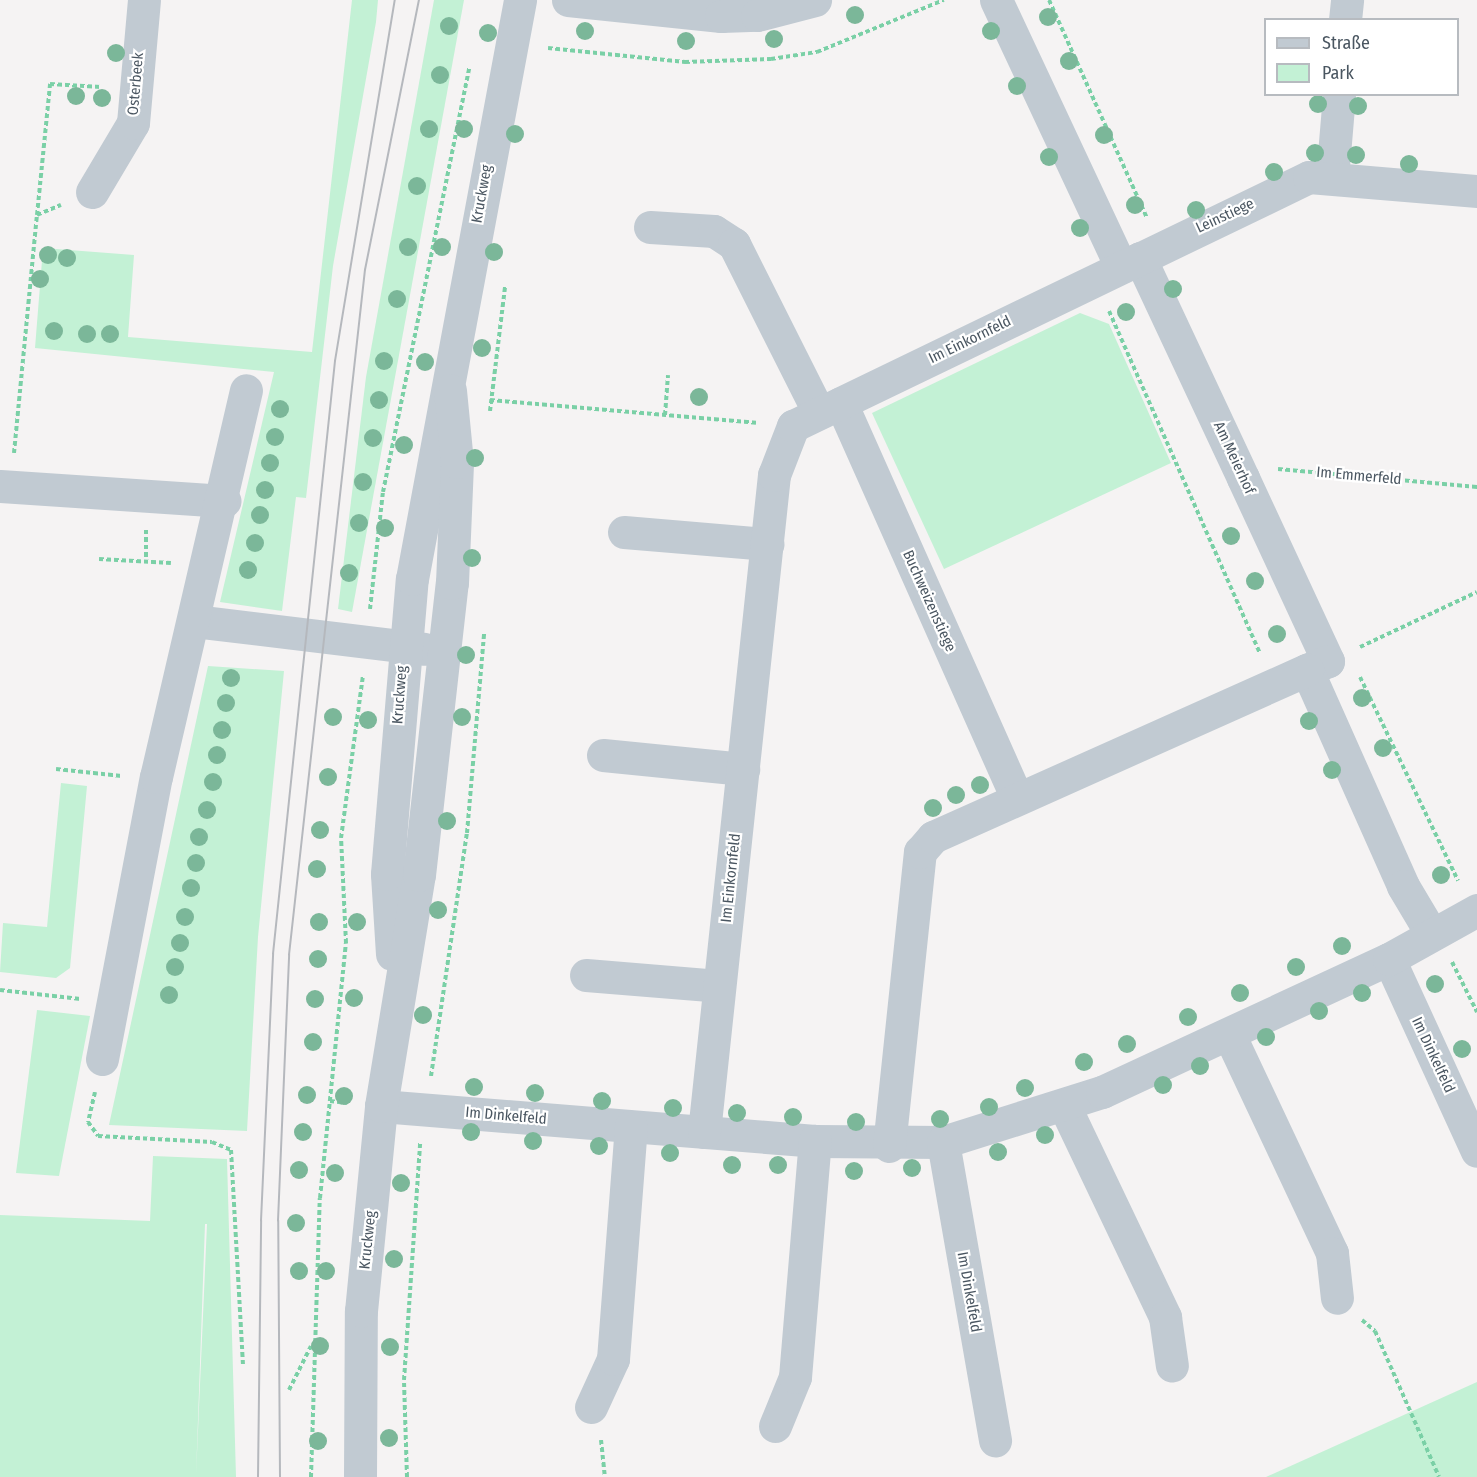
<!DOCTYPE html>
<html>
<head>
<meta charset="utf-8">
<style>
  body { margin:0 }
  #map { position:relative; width:1477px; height:1477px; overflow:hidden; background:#f5f3f3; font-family:"Fira Sans Condensed",sans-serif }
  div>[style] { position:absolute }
  .green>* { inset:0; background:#c3f1d5 }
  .path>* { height:4px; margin-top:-2px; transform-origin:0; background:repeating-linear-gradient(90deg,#7ad0a6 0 4.5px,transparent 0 7.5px) }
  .minor>* { height:33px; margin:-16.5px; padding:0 16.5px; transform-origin:16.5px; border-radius:16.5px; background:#c1cad2 }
  .tram>* { height:1.5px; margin:-0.75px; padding:0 0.75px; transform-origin:0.75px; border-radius:0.75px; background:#b5b8bd }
  .trees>* { width:18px; height:18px; margin:-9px; border-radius:50%; background:#7bb799 }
  span { translate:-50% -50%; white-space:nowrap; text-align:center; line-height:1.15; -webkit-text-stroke:4.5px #fff; paint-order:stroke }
  .street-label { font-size:15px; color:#4a5661 }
  .legend { position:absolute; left:1264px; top:18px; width:195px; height:78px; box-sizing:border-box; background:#fff; border:2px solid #b7bbc0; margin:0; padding:8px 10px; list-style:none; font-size:18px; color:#4a5661 }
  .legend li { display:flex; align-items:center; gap:12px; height:30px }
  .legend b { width:30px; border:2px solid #b7bbc0 }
</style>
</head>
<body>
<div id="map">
  <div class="green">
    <i style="clip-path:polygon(352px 0,378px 0,376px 22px,333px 266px,306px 498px,296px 497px,282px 611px,220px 602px,274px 372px,35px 348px,43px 248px,134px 255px,128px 337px,312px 352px)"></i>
    <i style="clip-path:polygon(434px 0,464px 0,352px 612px,338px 609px,366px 377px)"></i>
    <i style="clip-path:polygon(1080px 313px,1109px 324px,1171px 463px,944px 569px,872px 413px)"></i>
    <i style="clip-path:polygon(208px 666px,284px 671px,258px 937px,247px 1131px,109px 1125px)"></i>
    <i style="clip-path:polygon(61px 783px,87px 786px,70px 968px,56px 978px,0 972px,3px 923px,47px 927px)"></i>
    <i style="clip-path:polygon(37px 1010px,90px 1016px,59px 1176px,16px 1173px)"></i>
    <i style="clip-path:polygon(evenodd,153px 1156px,227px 1159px,236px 1477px,0 1477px,0 1215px,150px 1221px,153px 1156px,205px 1224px,207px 1224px,196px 1476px,205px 1224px)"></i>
    <i style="clip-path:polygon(1477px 1382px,1477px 1477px,1266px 1477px)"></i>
  </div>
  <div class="path">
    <i style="left:1049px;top:0;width:239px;rotate:65.8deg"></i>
    <i style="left:548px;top:48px;width:138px;rotate:5.8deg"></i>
    <i style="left:685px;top:62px;width:86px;rotate:-2deg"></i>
    <i style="left:771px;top:59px;width:47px;rotate:-8.7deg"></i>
    <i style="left:817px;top:52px;width:137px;rotate:-22.3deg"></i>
    <i style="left:37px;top:215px;width:132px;rotate:-84.3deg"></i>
    <i style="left:50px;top:84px;width:51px;rotate:3.4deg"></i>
    <i style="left:1109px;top:311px;width:374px;rotate:66.2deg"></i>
    <i style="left:490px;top:400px;width:267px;rotate:4.9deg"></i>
    <i style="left:490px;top:411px;width:125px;rotate:-83.1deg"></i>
    <i style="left:665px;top:415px;width:40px;rotate:-85.7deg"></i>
    <i style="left:14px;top:453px;width:239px;rotate:-84.5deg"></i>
    <i style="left:37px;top:215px;width:26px;rotate:-23deg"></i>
    <i style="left:1278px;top:469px;width:200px;rotate:5.2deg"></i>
    <i style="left:146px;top:530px;width:32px;rotate:90deg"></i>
    <i style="left:99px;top:559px;width:72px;rotate:3.2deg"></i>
    <i style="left:370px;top:609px;width:118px;rotate:-83.7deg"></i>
    <i style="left:383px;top:492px;width:433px;rotate:-78.5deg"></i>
    <i style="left:1360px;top:647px;width:129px;rotate:-25.2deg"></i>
    <i style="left:1360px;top:677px;width:226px;rotate:64.3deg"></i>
    <i style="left:56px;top:769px;width:66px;rotate:6.1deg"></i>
    <i style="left:1452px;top:962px;width:56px;rotate:63.4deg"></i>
    <i style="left:0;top:990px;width:81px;rotate:6.4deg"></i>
    <i style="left:431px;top:1076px;width:246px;rotate:-81.6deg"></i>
    <i style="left:467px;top:833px;width:200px;rotate:-85.1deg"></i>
    <i style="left:95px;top:1092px;width:31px;rotate:103deg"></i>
    <i style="left:88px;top:1122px;width:17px;rotate:54deg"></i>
    <i style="left:98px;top:1136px;width:114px;rotate:3deg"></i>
    <i style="left:212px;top:1142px;width:21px;rotate:23deg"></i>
    <i style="left:231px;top:1150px;width:216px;rotate:86.8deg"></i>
    <i style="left:330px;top:1101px;width:17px;rotate:7deg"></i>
    <i style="left:1362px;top:1320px;width:17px;rotate:40deg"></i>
    <i style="left:1375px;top:1331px;width:159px;rotate:66.3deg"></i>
    <i style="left:289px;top:1390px;width:49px;rotate:-63.4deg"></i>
    <i style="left:601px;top:1440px;width:37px;rotate:84deg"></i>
    <i style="left:311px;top:1477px;width:279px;rotate:-88.2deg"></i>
    <i style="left:320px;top:1198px;width:256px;rotate:-84.2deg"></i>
    <i style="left:346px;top:943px;width:105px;rotate:-92.7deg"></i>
    <i style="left:341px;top:838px;width:163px;rotate:-82.3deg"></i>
    <i style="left:407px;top:1477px;width:97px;rotate:-91.8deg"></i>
    <i style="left:404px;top:1380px;width:238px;rotate:-86.1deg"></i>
  </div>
  <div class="minor">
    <i style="left:568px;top:0;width:154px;rotate:6deg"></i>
    <i style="left:721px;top:16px;width:36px;rotate:-2deg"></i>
    <i style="left:757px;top:15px;width:60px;rotate:-14.5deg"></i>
    <i style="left:996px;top:0;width:295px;rotate:64.9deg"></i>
    <i style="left:1121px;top:267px;width:21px;rotate:-25deg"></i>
    <i style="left:1140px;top:258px;width:243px;rotate:64.9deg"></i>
    <i style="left:1243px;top:478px;width:202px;rotate:65.1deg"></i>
    <i style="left:1328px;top:661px;width:23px;rotate:157deg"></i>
    <i style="left:1307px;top:670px;width:236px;rotate:66deg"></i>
    <i style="left:1403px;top:886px;width:55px;rotate:59.2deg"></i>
    <i style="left:1345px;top:20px;width:20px;rotate:-84deg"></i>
    <i style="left:1332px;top:178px;width:84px;rotate:-85.2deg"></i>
    <i style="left:92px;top:192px;width:80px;rotate:-59.3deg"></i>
    <i style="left:133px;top:123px;width:123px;rotate:-84.9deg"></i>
    <i style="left:650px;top:227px;width:64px;rotate:3.6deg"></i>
    <i style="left:714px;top:231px;width:24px;rotate:33deg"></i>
    <i style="left:734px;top:244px;width:189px;rotate:63.3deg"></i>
    <i style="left:841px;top:403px;width:433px;rotate:66deg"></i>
    <i style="left:0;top:486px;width:225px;rotate:3.8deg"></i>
    <i style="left:624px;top:532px;width:144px;rotate:4.8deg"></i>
    <i style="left:194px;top:621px;width:232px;rotate:6.9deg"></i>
    <i style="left:603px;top:755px;width:141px;rotate:5.7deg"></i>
    <i style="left:392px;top:954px;width:80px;rotate:-93.6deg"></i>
    <i style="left:387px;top:874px;width:296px;rotate:-85.2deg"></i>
    <i style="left:412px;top:579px;width:589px;rotate:-79.43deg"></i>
    <i style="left:1389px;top:959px;width:211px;rotate:65.4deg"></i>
    <i style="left:586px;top:975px;width:133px;rotate:4.7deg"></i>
    <i style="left:1229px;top:1034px;width:242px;rotate:64.8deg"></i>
    <i style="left:1332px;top:1253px;width:45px;rotate:83.7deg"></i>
    <i style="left:102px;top:1059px;width:287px;rotate:-79.2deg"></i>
    <i style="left:156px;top:777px;width:397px;rotate:-76.9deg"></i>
    <i style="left:1064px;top:1105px;width:235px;rotate:64.5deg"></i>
    <i style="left:1165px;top:1317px;width:49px;rotate:81.9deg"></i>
    <i style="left:381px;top:1106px;width:435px;rotate:4.6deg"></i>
    <i style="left:815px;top:1141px;width:128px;rotate:0.4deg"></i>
    <i style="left:943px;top:1142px;width:167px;rotate:-17.5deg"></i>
    <i style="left:1102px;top:1092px;width:316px;rotate:-24.9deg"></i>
    <i style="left:1389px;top:959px;width:101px;rotate:-29.1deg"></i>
    <i style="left:704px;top:1132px;width:661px;rotate:-83.92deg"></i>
    <i style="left:774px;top:475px;width:53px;rotate:-68.8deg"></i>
    <i style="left:793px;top:426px;width:573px;rotate:-25.76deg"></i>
    <i style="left:1309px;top:177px;width:169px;rotate:4.8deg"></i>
    <i style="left:943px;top:1142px;width:303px;rotate:80.1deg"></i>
    <i style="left:889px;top:1146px;width:296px;rotate:-84deg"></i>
    <i style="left:920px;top:852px;width:20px;rotate:-49deg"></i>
    <i style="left:933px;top:837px;width:410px;rotate:-24.1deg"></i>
    <i style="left:591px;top:1407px;width:53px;rotate:-65.4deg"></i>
    <i style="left:613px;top:1359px;width:233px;rotate:-85.6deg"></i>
    <i style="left:775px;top:1426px;width:53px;rotate:-67.8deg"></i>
    <i style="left:795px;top:1377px;width:237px;rotate:-85.2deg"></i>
    <i style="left:360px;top:1477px;width:166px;rotate:-89.7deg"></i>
    <i style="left:361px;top:1311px;width:206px;rotate:-84.4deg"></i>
    <i style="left:381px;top:1106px;width:234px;rotate:-80.7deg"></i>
    <i style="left:419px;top:875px;width:294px;rotate:-83.6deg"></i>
    <i style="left:452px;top:583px;width:121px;rotate:-87.6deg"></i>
    <i style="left:457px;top:462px;width:72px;rotate:-95.6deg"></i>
  </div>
  <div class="tram">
    <i style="left:258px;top:1477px;width:256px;rotate:-89.3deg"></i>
    <i style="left:261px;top:1221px;width:267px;rotate:-87.4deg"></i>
    <i style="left:273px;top:954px;width:596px;rotate:-84.03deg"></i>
    <i style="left:335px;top:361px;width:366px;rotate:-80.6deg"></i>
    <i style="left:280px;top:1477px;width:256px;rotate:-90.4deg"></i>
    <i style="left:278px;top:1221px;width:266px;rotate:-87.6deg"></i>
    <i style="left:289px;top:955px;width:689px;rotate:-83.67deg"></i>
    <i style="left:365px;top:270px;width:275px;rotate:-78.7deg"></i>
  </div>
  <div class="trees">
    <i style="left:855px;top:15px"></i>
    <i style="left:1048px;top:17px"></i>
    <i style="left:449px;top:26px"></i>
    <i style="left:585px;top:31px"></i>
    <i style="left:991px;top:31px"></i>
    <i style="left:488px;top:33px"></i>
    <i style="left:774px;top:39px"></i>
    <i style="left:686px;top:41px"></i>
    <i style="left:116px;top:53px"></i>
    <i style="left:1069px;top:61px"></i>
    <i style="left:440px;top:75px"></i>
    <i style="left:1017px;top:86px"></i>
    <i style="left:76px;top:96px"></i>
    <i style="left:102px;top:98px"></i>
    <i style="left:1318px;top:104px"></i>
    <i style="left:1358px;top:106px"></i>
    <i style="left:429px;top:129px"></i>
    <i style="left:464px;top:129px"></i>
    <i style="left:515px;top:134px"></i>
    <i style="left:1104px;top:135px"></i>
    <i style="left:1315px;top:153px"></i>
    <i style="left:1356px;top:155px"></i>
    <i style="left:1049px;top:157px"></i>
    <i style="left:1409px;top:164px"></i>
    <i style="left:1274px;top:172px"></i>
    <i style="left:417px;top:186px"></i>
    <i style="left:1135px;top:205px"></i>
    <i style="left:1196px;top:210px"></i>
    <i style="left:1080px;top:228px"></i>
    <i style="left:408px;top:247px"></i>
    <i style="left:442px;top:247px"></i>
    <i style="left:494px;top:252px"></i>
    <i style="left:48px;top:255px"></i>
    <i style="left:67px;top:258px"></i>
    <i style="left:40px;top:279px"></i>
    <i style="left:1173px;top:289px"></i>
    <i style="left:397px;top:299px"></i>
    <i style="left:1126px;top:312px"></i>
    <i style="left:54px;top:331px"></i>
    <i style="left:87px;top:334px"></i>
    <i style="left:110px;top:334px"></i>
    <i style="left:482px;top:348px"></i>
    <i style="left:384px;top:361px"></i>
    <i style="left:425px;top:362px"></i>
    <i style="left:699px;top:397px"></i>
    <i style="left:379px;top:400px"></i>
    <i style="left:280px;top:409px"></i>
    <i style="left:275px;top:437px"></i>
    <i style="left:373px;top:438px"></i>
    <i style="left:404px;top:445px"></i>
    <i style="left:475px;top:458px"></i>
    <i style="left:270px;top:463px"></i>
    <i style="left:363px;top:482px"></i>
    <i style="left:265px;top:490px"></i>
    <i style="left:260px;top:515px"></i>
    <i style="left:359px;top:523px"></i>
    <i style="left:385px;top:528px"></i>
    <i style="left:1231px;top:536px"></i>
    <i style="left:255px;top:543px"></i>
    <i style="left:472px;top:558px"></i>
    <i style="left:248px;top:570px"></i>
    <i style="left:349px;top:573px"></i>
    <i style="left:1255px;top:581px"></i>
    <i style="left:1277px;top:634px"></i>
    <i style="left:466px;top:655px"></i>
    <i style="left:231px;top:678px"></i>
    <i style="left:1362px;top:698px"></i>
    <i style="left:226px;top:703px"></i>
    <i style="left:333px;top:717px"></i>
    <i style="left:462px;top:717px"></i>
    <i style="left:368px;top:720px"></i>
    <i style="left:1309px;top:721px"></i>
    <i style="left:222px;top:730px"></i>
    <i style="left:1383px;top:748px"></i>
    <i style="left:217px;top:755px"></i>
    <i style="left:1332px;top:770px"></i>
    <i style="left:328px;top:777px"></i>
    <i style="left:213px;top:782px"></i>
    <i style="left:980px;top:785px"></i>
    <i style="left:956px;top:795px"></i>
    <i style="left:933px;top:808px"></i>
    <i style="left:207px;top:810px"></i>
    <i style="left:447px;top:821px"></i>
    <i style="left:320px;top:830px"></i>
    <i style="left:199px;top:837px"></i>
    <i style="left:196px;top:863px"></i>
    <i style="left:317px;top:869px"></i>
    <i style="left:1441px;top:875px"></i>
    <i style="left:191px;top:888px"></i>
    <i style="left:438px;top:910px"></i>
    <i style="left:185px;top:917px"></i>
    <i style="left:319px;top:922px"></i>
    <i style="left:357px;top:922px"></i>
    <i style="left:180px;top:943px"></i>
    <i style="left:1342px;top:946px"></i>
    <i style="left:318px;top:959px"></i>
    <i style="left:175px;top:967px"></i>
    <i style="left:1296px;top:967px"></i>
    <i style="left:1435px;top:984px"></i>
    <i style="left:1240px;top:993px"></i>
    <i style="left:1362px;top:993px"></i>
    <i style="left:169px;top:995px"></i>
    <i style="left:354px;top:998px"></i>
    <i style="left:315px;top:999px"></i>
    <i style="left:1319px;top:1011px"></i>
    <i style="left:423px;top:1015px"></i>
    <i style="left:1188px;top:1017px"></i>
    <i style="left:1266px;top:1037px"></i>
    <i style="left:313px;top:1042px"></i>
    <i style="left:1127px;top:1044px"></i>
    <i style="left:1462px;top:1049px"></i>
    <i style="left:1084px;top:1062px"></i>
    <i style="left:1200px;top:1066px"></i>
    <i style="left:1163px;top:1085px"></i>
    <i style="left:474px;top:1087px"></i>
    <i style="left:1025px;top:1088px"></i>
    <i style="left:535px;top:1093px"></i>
    <i style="left:307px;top:1095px"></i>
    <i style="left:344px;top:1096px"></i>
    <i style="left:602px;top:1101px"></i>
    <i style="left:989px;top:1107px"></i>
    <i style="left:673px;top:1108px"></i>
    <i style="left:737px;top:1113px"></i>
    <i style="left:793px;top:1117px"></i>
    <i style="left:940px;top:1119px"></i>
    <i style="left:856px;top:1122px"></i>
    <i style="left:303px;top:1132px"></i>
    <i style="left:471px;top:1132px"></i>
    <i style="left:1045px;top:1135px"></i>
    <i style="left:533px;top:1141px"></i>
    <i style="left:599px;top:1146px"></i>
    <i style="left:998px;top:1152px"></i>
    <i style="left:670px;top:1153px"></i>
    <i style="left:732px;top:1165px"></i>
    <i style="left:778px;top:1165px"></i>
    <i style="left:912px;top:1168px"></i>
    <i style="left:299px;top:1170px"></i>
    <i style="left:854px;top:1171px"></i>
    <i style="left:335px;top:1173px"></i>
    <i style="left:401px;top:1183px"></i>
    <i style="left:296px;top:1223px"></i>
    <i style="left:394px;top:1259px"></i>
    <i style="left:299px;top:1271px"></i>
    <i style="left:326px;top:1271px"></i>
    <i style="left:320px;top:1346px"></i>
    <i style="left:390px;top:1347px"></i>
    <i style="left:389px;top:1438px"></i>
    <i style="left:318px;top:1441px"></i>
  </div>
  <div class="street-label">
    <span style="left:136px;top:84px;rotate:-85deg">Osterbeek</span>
    <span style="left:482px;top:194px;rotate:-80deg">Kruckweg</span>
    <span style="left:1225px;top:216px;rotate:-25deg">Leinstiege</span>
    <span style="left:970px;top:340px;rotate:-26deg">Im Einkornfeld</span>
    <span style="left:1234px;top:458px;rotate:65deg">Am Meierhof</span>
    <span style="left:1359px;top:476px;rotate:5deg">Im Emmerfeld</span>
    <span style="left:929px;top:601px;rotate:66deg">Buchweizenstiege</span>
    <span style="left:400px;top:695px;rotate:-86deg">Kruckweg</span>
    <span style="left:731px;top:878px;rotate:-84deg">Im Einkornfeld</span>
    <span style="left:1433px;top:1055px;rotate:65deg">Im Dinkelfeld</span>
    <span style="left:506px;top:1116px;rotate:5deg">Im Dinkelfeld</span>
    <span style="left:368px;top:1240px;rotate:-84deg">Kruckweg</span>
    <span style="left:969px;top:1292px;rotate:80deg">Im Dinkelfeld</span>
  </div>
  <ul class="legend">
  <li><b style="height:8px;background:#c1cad2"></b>Straße</li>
  <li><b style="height:16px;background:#c3f1d5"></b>Park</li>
  </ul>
</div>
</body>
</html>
